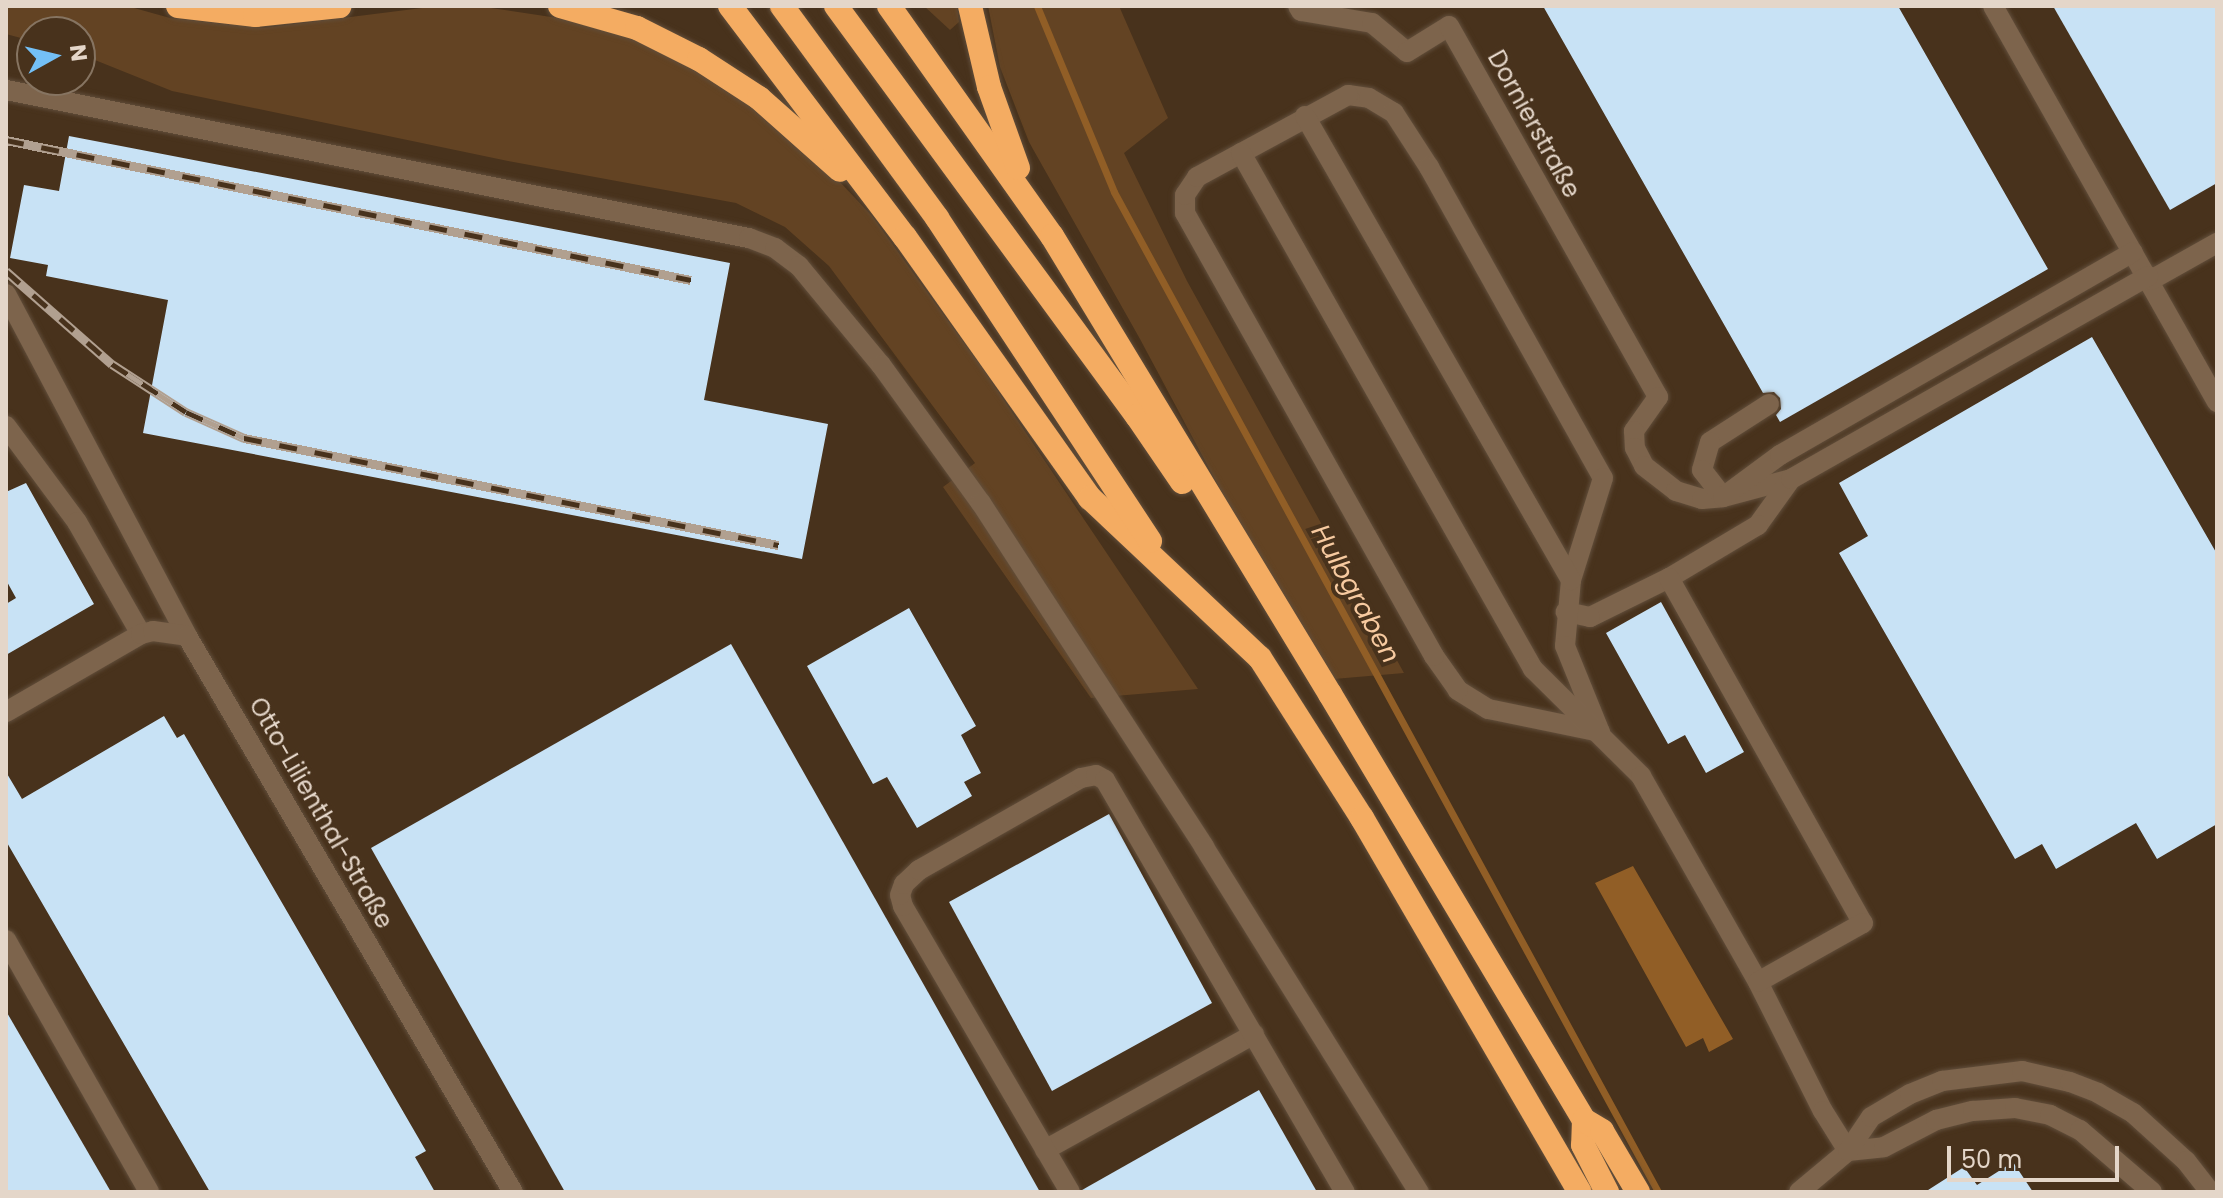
<!DOCTYPE html>
<html>
<head>
<meta charset="utf-8">
<style>
  body { margin:0 }
  #map { position:relative; width:2223px; height:1198px; overflow:hidden; background:#48321c; font-family:Poppins,sans-serif }
  div>[style] { position:absolute }
  .green>* { inset:0; background:#634323 }
  .water>* { inset:0; background:#915e26 }
  .stream>* { height:7px; margin:-3.5px; padding:0 3.5px; transform-origin:3.5px; border-radius:3.5px; background:#915e26 }
  .building>* { inset:0; background:#c8e2f5 }
  .roads { filter:drop-shadow(0 0 2px #614e3b) drop-shadow(0 0 2px #614e3b) }
  .minor>* { height:20px; margin:-10px; padding:0 10px; transform-origin:10px; border-radius:10px; background:#7d644c }
  .highway>* { height:24px; margin:-12px; padding:0 12px; transform-origin:12px; border-radius:12px; background:#f4ac62 }
  .rail>* { height:9px; margin-top:-4.5px; transform-origin:0; background:repeating-linear-gradient(90deg,#48321c 0 18px,#b1a090 0 36px); box-sizing:border-box; border-block:2px solid #b1a090 }
  span { translate:-50% -50%; white-space:nowrap; text-align:center; line-height:1.15; -webkit-text-stroke:8px #48321c; paint-order:stroke }
  .street-label { font-size:24px; color:#e4d6c9 }
  .water-label { font-size:26px; color:#f7caa0; font-style:italic }
  .frame { position:absolute; inset:0; border:8px solid #e4d6c9; pointer-events:none }
  .north { position:absolute; left:16px; top:16px; width:80px; height:80px; box-sizing:border-box; background:#48321c; border:2px solid #867461; border-radius:50%; rotate:82deg; font-size:22px; font-weight:700; line-height:32px; text-align:center; color:#e4d6c9 }
  .north::after { content:''; display:block; margin:auto; width:28px; height:36px; background:#74c0f6; clip-path:polygon(50% 0,100% 100%,50% 72%,0 100%) }
  .scale { position:absolute; left:1947px; top:1146px; width:172px; height:36px; box-sizing:border-box; border:4px solid #e4d6c9; border-top:0; padding-left:10px; font-size:24px; line-height:28px; white-space:nowrap; color:#e4d6c9; -webkit-text-stroke:6px #48321c; paint-order:stroke }
</style>
</head>
<body>
<div id="map">
  <div class="green">
    <i style="clip-path:polygon(6px 6px,127px 6px,170px 18px,263px 28px,422px 8px,491px 8px,571px 20px,608px 30px,650px 46px,684px 63px,765px 116px,824px 165px,872px 216px,983px 369px,1198px 689px,1091px 698px,943px 487px,975px 463px,829px 266px,785px 227px,736px 203px,508px 161px,172px 91px,80px 54px,80px 32px,32px 32px,32px 41px,6px 34px)"></i>
    <i style="clip-path:polygon(924px 6px,957px 6px,959px 22px,950px 30px)"></i>
    <i style="clip-path:polygon(988px 6px,1119px 6px,1168px 118px,1124px 153px,1187px 281px,1404px 673px,1322px 680px,1140px 339px,1029px 142px,1000px 67px)"></i>
  </div>
  <div class="water">
    <i style="clip-path:polygon(1633px 866px,1733px 1039px,1709px 1052px,1703px 1038px,1686px 1047px,1595px 883px)"></i>
  </div>
  <div class="stream">
    <i style="left:1037px;top:6px;width:201px;rotate:67.5deg"></i>
    <i style="left:1114px;top:192px;width:1138px;rotate:61.45deg"></i>
  </div>
  <div class="building">
    <i style="clip-path:polygon(1543px 6px,1898px 6px,2048px 269px,1780px 422px,1776px 415px,1781px 409px,1780px 398px,1774px 392px,1763px 393px)"></i>
    <i style="clip-path:polygon(2053px 6px,2217px 6px,2217px 183px,2170px 210px)"></i>
    <i style="clip-path:polygon(69px 136px,730px 263px,704px 400px,828px 424px,802px 559px,143px 433px,168px 300px,46px 276px,48px 265px,10px 258px,24px 185px,59px 191px)"></i>
    <i style="clip-path:polygon(2092px 337px,2217px 554px,2217px 824px,2157px 859px,2136px 823px,2056px 869px,2042px 844px,2015px 859px,1839px 553px,1868px 536px,1839px 483px)"></i>
    <i style="clip-path:polygon(26px 483px,94px 604px,6px 655px,6px 604px,16px 598px,6px 580px,6px 492px)"></i>
    <i style="clip-path:polygon(1661px 602px,1744px 752px,1706px 773px,1685px 735px,1668px 744px,1606px 633px)"></i>
    <i style="clip-path:polygon(909px 608px,976px 726px,961px 735px,981px 773px,964px 782px,972px 796px,917px 828px,887px 777px,873px 784px,807px 666px)"></i>
    <i style="clip-path:polygon(731px 644px,933px 1001px,1040px 1192px,565px 1192px,371px 848px)"></i>
    <i style="clip-path:polygon(164px 716px,177px 738px,184px 734px,426px 1151px,415px 1157px,435px 1192px,210px 1192px,6px 841px,6px 772px,22px 799px)"></i>
    <i style="clip-path:polygon(1109px 814px,1212px 1003px,1052px 1091px,949px 902px)"></i>
    <i style="clip-path:polygon(6px 1011px,111px 1192px,6px 1192px)"></i>
    <i style="clip-path:polygon(1259px 1090px,1317px 1192px,1083px 1192px,1082px 1190px)"></i>
    <i style="clip-path:polygon(2013px 1162px,2033px 1192px,1925px 1192px,1964px 1167px,1977px 1185px)"></i>
  </div>
  <div class="roads">
    <div class="minor">
      <i style="left:1298px;top:6px;width:6px;rotate:59deg"></i>
      <i style="left:1301px;top:11px;width:72px;rotate:9.6deg"></i>
      <i style="left:1372px;top:23px;width:45px;rotate:39.6deg"></i>
      <i style="left:1407px;top:52px;width:49px;rotate:-31.8deg"></i>
      <i style="left:1449px;top:26px;width:426px;rotate:60.6deg"></i>
      <i style="left:1658px;top:397px;width:42px;rotate:125.2deg"></i>
      <i style="left:1634px;top:431px;width:17px;rotate:87deg"></i>
      <i style="left:1635px;top:448px;width:20px;rotate:63deg"></i>
      <i style="left:1644px;top:466px;width:41px;rotate:38deg"></i>
      <i style="left:1676px;top:491px;width:27px;rotate:17deg"></i>
      <i style="left:1702px;top:499px;width:21px;rotate:-5deg"></i>
      <i style="left:1723px;top:497px;width:70px;rotate:-14.8deg"></i>
      <i style="left:1791px;top:479px;width:57px;rotate:125.7deg"></i>
      <i style="left:1758px;top:525px;width:104px;rotate:149.2deg"></i>
      <i style="left:1669px;top:578px;width:88px;rotate:153.7deg"></i>
      <i style="left:1590px;top:617px;width:25px;rotate:-168deg"></i>
      <i style="left:1993px;top:6px;width:455px;rotate:60.5deg"></i>
      <i style="left:6px;top:90px;width:758px;rotate:11.27deg"></i>
      <i style="left:749px;top:238px;width:28px;rotate:21deg"></i>
      <i style="left:775px;top:248px;width:30px;rotate:37deg"></i>
      <i style="left:799px;top:266px;width:129px;rotate:50.4deg"></i>
      <i style="left:881px;top:365px;width:170px;rotate:54.1deg"></i>
      <i style="left:981px;top:503px;width:410px;rotate:57deg"></i>
      <i style="left:1204px;top:847px;width:407px;rotate:58.1deg"></i>
      <i style="left:1348px;top:95px;width:21px;rotate:8deg"></i>
      <i style="left:1369px;top:98px;width:29px;rotate:31deg"></i>
      <i style="left:1394px;top:113px;width:64px;rotate:57.1deg"></i>
      <i style="left:1429px;top:167px;width:356px;rotate:60.8deg"></i>
      <i style="left:1603px;top:478px;width:107px;rotate:107.4deg"></i>
      <i style="left:1571px;top:580px;width:66px;rotate:95.2deg"></i>
      <i style="left:1565px;top:646px;width:93px;rotate:67.9deg"></i>
      <i style="left:1600px;top:732px;width:114px;rotate:-168.4deg"></i>
      <i style="left:1488px;top:709px;width:36px;rotate:-148deg"></i>
      <i style="left:1458px;top:690px;width:42px;rotate:-125.2deg"></i>
      <i style="left:1434px;top:656px;width:508px;rotate:-119.34deg"></i>
      <i style="left:1185px;top:213px;width:18px;rotate:-90deg"></i>
      <i style="left:1185px;top:195px;width:22px;rotate:-56deg"></i>
      <i style="left:1197px;top:177px;width:172px;rotate:-28.5deg"></i>
      <i style="left:1305px;top:116px;width:535px;rotate:60.18deg"></i>
      <i style="left:1241px;top:153px;width:593px;rotate:60.49deg"></i>
      <i style="left:1533px;top:669px;width:152px;rotate:44.7deg"></i>
      <i style="left:1641px;top:776px;width:237px;rotate:60.4deg"></i>
      <i style="left:1758px;top:982px;width:144px;rotate:63.3deg"></i>
      <i style="left:1823px;top:1111px;width:47px;rotate:58deg"></i>
      <i style="left:2151px;top:280px;width:76px;rotate:-29.3deg"></i>
      <i style="left:6px;top:294px;width:387px;rotate:62.1deg"></i>
      <i style="left:1769px;top:404px;width:70px;rotate:147.2deg"></i>
      <i style="left:1710px;top:442px;width:29px;rotate:106deg"></i>
      <i style="left:1702px;top:470px;width:34px;rotate:52deg"></i>
      <i style="left:1723px;top:497px;width:71px;rotate:-36.4deg"></i>
      <i style="left:1780px;top:455px;width:407px;rotate:-29.9deg"></i>
      <i style="left:6px;top:426px;width:119px;rotate:53.5deg"></i>
      <i style="left:77px;top:522px;width:129px;rotate:60.3deg"></i>
      <i style="left:1791px;top:479px;width:411px;rotate:-29.6deg"></i>
      <i style="left:1669px;top:578px;width:396px;rotate:60.7deg"></i>
      <i style="left:1863px;top:923px;width:120px;rotate:150.7deg"></i>
      <i style="left:6px;top:712px;width:156px;rotate:-30deg"></i>
      <i style="left:141px;top:634px;width:12px;rotate:-14deg"></i>
      <i style="left:153px;top:631px;width:34px;rotate:8deg"></i>
      <i style="left:187px;top:636px;width:645px;rotate:59.62deg"></i>
      <i style="left:6px;top:940px;width:290px;rotate:60.4deg"></i>
      <i style="left:1045px;top:1150px;width:239px;rotate:-29deg"></i>
      <i style="left:1848px;top:1151px;width:36px;rotate:-6deg"></i>
      <i style="left:1884px;top:1147px;width:59px;rotate:-27.4deg"></i>
      <i style="left:1936px;top:1120px;width:38px;rotate:-14deg"></i>
      <i style="left:1973px;top:1111px;width:42px;rotate:-4.1deg"></i>
      <i style="left:2015px;top:1108px;width:36px;rotate:11deg"></i>
      <i style="left:2050px;top:1115px;width:34px;rotate:27deg"></i>
      <i style="left:2080px;top:1130px;width:95px;rotate:40.7deg"></i>
      <i style="left:1070px;top:1192px;width:331px;rotate:-120.3deg"></i>
      <i style="left:903px;top:906px;width:11px;rotate:-105deg"></i>
      <i style="left:900px;top:895px;width:12px;rotate:-70deg"></i>
      <i style="left:904px;top:884px;width:21px;rotate:-43deg"></i>
      <i style="left:919px;top:870px;width:186px;rotate:-29.6deg"></i>
      <i style="left:1081px;top:778px;width:15px;rotate:-11deg"></i>
      <i style="left:1096px;top:775px;width:10px;rotate:29deg"></i>
      <i style="left:1105px;top:780px;width:477px;rotate:59.8deg"></i>
      <i style="left:1799px;top:1192px;width:64px;rotate:-39.9deg"></i>
      <i style="left:1848px;top:1151px;width:41px;rotate:-55.9deg"></i>
      <i style="left:1871px;top:1117px;width:45px;rotate:-30.5deg"></i>
      <i style="left:1910px;top:1094px;width:35px;rotate:-22deg"></i>
      <i style="left:1942px;top:1081px;width:81px;rotate:-7.1deg"></i>
      <i style="left:2022px;top:1071px;width:49px;rotate:12.9deg"></i>
      <i style="left:2070px;top:1082px;width:30px;rotate:21deg"></i>
      <i style="left:2098px;top:1093px;width:40px;rotate:29.7deg"></i>
      <i style="left:2133px;top:1113px;width:72px;rotate:42.2deg"></i>
      <i style="left:2186px;top:1161px;width:39px;rotate:52deg"></i>
    </div>
    <div class="highway">
      <i style="left:178px;top:6px;width:78px;rotate:6.7deg"></i>
      <i style="left:255px;top:15px;width:85px;rotate:-6deg"></i>
      <i style="left:560px;top:6px;width:80px;rotate:15.9deg"></i>
      <i style="left:637px;top:28px;width:69px;rotate:26.6deg"></i>
      <i style="left:699px;top:59px;width:72px;rotate:33deg"></i>
      <i style="left:759px;top:98px;width:108px;rotate:41.6deg"></i>
      <i style="left:730px;top:6px;width:290px;rotate:52.9deg"></i>
      <i style="left:905px;top:237px;width:320px;rotate:54.7deg"></i>
      <i style="left:1090px;top:498px;width:233px;rotate:43.3deg"></i>
      <i style="left:1260px;top:658px;width:190px;rotate:57.5deg"></i>
      <i style="left:1362px;top:818px;width:433px;rotate:59.8deg"></i>
      <i style="left:782px;top:6px;width:263px;rotate:53.8deg"></i>
      <i style="left:937px;top:218px;width:387px;rotate:56.6deg"></i>
      <i style="left:836px;top:6px;width:509px;rotate:53.72deg"></i>
      <i style="left:1137px;top:416px;width:80px;rotate:55.7deg"></i>
      <i style="left:889px;top:6px;width:282px;rotate:54.7deg"></i>
      <i style="left:1052px;top:236px;width:536px;rotate:58.74deg"></i>
      <i style="left:1330px;top:694px;width:496px;rotate:59.2deg"></i>
      <i style="left:1584px;top:1120px;width:25px;rotate:92deg"></i>
      <i style="left:1583px;top:1145px;width:53px;rotate:62.9deg"></i>
      <i style="left:970px;top:6px;width:83px;rotate:76.8deg"></i>
      <i style="left:989px;top:87px;width:86px;rotate:70.3deg"></i>
      <i style="left:1584px;top:1120px;width:21px;rotate:31deg"></i>
      <i style="left:1602px;top:1131px;width:71px;rotate:59.5deg"></i>
    </div>
  </div>
  <div class="rail">
    <i style="left:6px;top:140px;width:699px;rotate:11.55deg"></i>
    <i style="left:6px;top:271px;width:141px;rotate:41.3deg"></i>
    <i style="left:112px;top:364px;width:88px;rotate:33deg"></i>
    <i style="left:186px;top:412px;width:64px;rotate:24.1deg"></i>
    <i style="left:244px;top:438px;width:545px;rotate:11.33deg"></i>
  </div>
  <div class="street-label">
    <span style="left:1534px;top:124px;rotate:61deg">Dornierstraße</span>
    <span style="left:321px;top:813px;rotate:60deg">Otto-Lilienthal-Straße</span>
  </div>
  <div class="water-label">
    <span style="left:1355px;top:594px;rotate:61deg">Hulbgraben</span>
  </div>
  <div class="frame"></div>
  <div class="north">N</div>
  <div class="scale">50 m</div>
</div>
</body>
</html>
